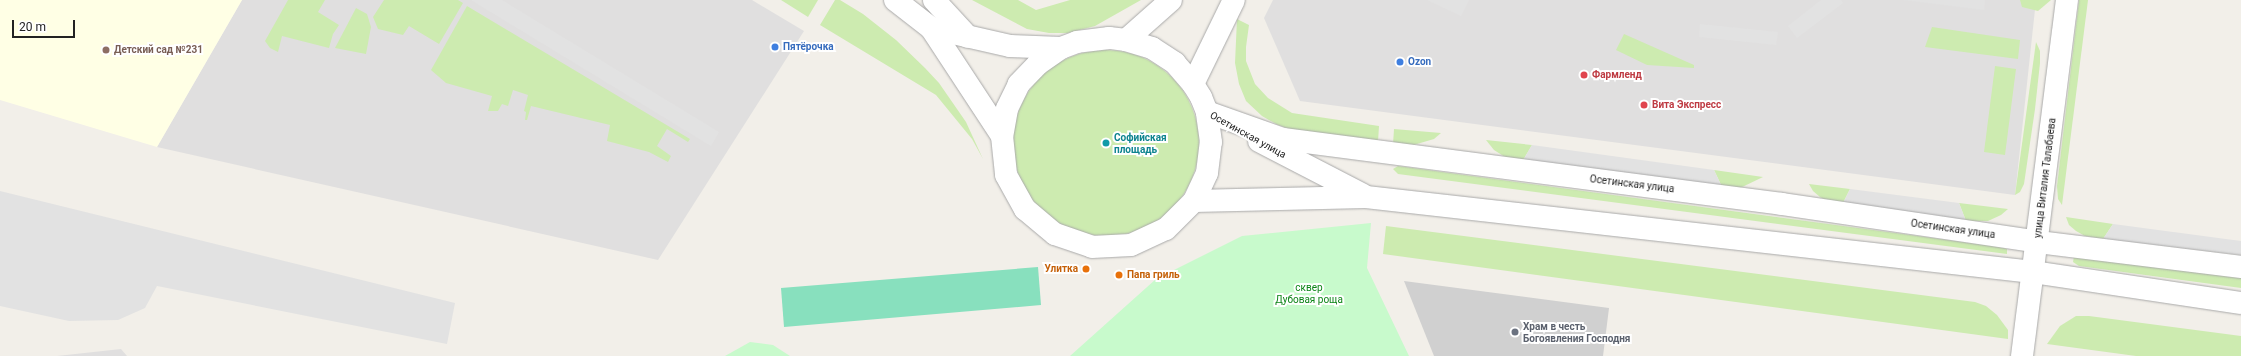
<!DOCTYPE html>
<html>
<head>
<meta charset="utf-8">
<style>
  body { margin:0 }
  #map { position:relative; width:2241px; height:356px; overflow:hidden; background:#f2efe9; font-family:Roboto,sans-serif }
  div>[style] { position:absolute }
  .residential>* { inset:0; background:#e0dfdf }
  .education>* { inset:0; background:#ffffe5 }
  .religious>* { inset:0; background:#d0d0d0 }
  .grass>* { inset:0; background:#cdebb0 }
  .round { border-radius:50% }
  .park>* { inset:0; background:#c8facc }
  .pitch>* { inset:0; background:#88e0be }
  .parking>* { inset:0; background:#e2e2e2 }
  .roads { filter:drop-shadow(0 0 1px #a9a9a9) drop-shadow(0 0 1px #a9a9a9) }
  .minor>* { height:22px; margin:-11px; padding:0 11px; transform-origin:11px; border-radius:11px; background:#fff }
  .tertiary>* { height:22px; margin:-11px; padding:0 11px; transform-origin:11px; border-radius:11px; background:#fff }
  .dots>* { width:11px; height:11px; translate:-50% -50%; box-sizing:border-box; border:2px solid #fff; border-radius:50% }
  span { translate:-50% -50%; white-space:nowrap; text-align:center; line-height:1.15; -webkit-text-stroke:4px #fff; paint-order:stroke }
  .shop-label { font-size:10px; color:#366cbe; font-weight:700 }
  .left { translate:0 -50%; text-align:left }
  .education-label { font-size:10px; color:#785e54; font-weight:700 }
  .health-label { font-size:10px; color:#be3a42; font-weight:700 }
  .street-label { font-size:10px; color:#222 }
  .culture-label { font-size:10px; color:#0d838f; font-weight:700 }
  .food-label { font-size:10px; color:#c56008; font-weight:700 }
  .right { translate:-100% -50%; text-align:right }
  .park-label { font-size:10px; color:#0c8416 }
  .worship-label { font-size:10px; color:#5b616d; font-weight:700 }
  .scale { position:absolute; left:12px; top:20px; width:63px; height:18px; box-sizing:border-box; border:2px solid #222; border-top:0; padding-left:5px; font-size:12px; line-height:14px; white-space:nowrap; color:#222; -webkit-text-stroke:3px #fff; paint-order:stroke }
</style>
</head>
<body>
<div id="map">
  <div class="residential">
    <i style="clip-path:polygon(242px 0,752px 0,804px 31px,658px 260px,157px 147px)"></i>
    <i style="clip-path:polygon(1273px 0,2036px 0,2015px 195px,1300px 101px,1264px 18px)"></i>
    <i style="clip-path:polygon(121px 349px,127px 356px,57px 356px)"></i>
  </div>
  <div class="education">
    <i style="clip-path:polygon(0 0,242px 0,157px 147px,0 100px)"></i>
  </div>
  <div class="religious">
    <i style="clip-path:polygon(1404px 281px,1609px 308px,1603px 356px,1434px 356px)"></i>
  </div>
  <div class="grass">
    <i style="clip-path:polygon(288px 0,325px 0,318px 12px,339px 25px,333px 34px,329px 48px,282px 36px,278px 52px,270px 48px,265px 41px)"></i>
    <i style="clip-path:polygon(384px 0,458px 0,463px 3px,439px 44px,409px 26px,403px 35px,378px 29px,373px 17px)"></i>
    <i style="clip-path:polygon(781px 0,818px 0,808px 17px)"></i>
    <i style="clip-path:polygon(835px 0,840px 0,863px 14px,896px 40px,925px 68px,939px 83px,966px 122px,983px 159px,972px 139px,936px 95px,820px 25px)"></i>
    <i style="clip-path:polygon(972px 0,1018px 0,1036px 10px,1070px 0,1141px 0,1095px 26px,1068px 33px,1049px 33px,1027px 29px)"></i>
    <i style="clip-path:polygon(2020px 0,2051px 0,2038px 11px,2022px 7px)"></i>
    <i style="clip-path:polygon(2079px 0,2088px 0,2062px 205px,2058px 199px,2057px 186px)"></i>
    <i style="clip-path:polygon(467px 6px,690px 139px,688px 142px,667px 129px,657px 146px,671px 156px,668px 162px,649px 152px,607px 141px,610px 125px,531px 106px,527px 120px,525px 120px,526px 112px,524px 111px,528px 95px,513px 90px,508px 106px,502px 104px,498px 111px,488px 111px,492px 96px,446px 83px,431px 70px)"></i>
    <i style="clip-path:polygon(356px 8px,367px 14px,371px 27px,366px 54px,335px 48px)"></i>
    <i style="clip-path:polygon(1237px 19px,1249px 25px,1246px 47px,1246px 61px,1255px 84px,1268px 98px,1292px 113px,1379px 126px,1378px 142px,1298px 132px,1278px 125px,1262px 116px,1246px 101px,1239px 84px,1235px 63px)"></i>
    <i style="clip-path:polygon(1932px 27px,2020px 40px,2018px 59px,1925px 47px)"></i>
    <i style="clip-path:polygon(1624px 34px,1694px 65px,1694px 68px,1647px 65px,1616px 50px)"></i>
    <i style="clip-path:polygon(2036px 42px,2040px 51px,2040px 63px,2035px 109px,2024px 184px,2020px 192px,2015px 195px)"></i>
    <i class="round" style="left:1013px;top:50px;width:186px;height:186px"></i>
    <i style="clip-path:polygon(1995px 66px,2016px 69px,2005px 155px,1984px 152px)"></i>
    <i style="clip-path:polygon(1394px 129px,1441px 133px,1434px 139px,1410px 146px,1393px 144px)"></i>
    <i style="clip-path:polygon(1486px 140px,1532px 145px,1522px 162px,1505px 157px,1494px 150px)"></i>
    <i style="clip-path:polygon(1398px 166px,2000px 247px,2007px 249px,2007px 254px,1398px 174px,1393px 169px)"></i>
    <i style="clip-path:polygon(1714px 170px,1763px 177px,1738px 189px,1723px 189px)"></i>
    <i style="clip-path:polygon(1809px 184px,1850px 189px,1842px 205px,1831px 203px,1820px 197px,1813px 191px)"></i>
    <i style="clip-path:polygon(1959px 203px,2008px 209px,2001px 215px,1988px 221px,1966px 221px)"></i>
    <i style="clip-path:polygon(2066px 217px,2113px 224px,2103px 239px,2085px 236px,2076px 231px,2069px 225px)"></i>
    <i style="clip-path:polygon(1386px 226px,1975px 302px,1986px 306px,1997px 315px,2008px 330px,2008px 339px,1383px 254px)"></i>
    <i style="clip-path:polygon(2074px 256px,2241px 278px,2241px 288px,2079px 266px,2073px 262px)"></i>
    <i style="clip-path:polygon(2076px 316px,2089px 316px,2241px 336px,2241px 356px,2136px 356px,2047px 344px,2060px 326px)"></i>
  </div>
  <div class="park">
    <i style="clip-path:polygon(1371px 223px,1367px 268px,1409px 356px,1070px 356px,1156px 279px,1242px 236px)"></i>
    <i style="clip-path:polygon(750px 342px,773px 345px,790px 356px,725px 356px)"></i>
  </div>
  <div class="pitch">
    <i style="clip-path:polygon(1038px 267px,1041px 305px,784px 327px,781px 288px)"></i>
  </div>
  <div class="parking">
    <i style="clip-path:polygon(471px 0,502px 0,719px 132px,711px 146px)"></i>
    <i style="clip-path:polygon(1427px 0,1469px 0,1461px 16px)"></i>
    <i style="clip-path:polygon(1821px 0,1841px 0,1843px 3px,1797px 38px,1788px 26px)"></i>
    <i style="clip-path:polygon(1904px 0,1985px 0,1984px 10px)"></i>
    <i style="clip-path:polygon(1700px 24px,1778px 32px,1776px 45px,1699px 37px)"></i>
    <i style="clip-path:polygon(1532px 145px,1714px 170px,1723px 189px,1522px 162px)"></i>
    <i style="clip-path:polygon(1850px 189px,1959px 203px,1966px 221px,1842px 205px)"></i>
    <i style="clip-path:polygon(0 191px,455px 303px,447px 344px,157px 286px,145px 308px,118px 320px,69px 321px,0 306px)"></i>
    <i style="clip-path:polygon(2113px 224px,2241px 241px,2241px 255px,2103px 239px)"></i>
  </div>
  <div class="roads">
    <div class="minor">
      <i style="left:934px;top:0;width:50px;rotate:47.4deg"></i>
      <i style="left:1126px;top:40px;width:60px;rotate:-41.6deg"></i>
      <i style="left:1193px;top:84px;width:93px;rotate:-64deg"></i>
      <i style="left:1207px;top:112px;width:81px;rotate:19.6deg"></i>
      <i style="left:1283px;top:139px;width:503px;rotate:7.42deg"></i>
      <i style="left:1782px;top:204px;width:259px;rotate:8.4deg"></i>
      <i style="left:2038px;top:242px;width:205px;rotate:7deg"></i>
      <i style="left:1259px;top:141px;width:117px;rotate:27.4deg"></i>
      <i style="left:1194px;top:201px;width:172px;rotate:-1.3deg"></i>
      <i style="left:1366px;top:197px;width:671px;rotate:6.42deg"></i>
      <i style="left:2033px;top:272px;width:210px;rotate:8.5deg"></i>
      <i style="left:2022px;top:356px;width:359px;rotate:-82.8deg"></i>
    </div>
    <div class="tertiary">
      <i style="left:895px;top:0;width:46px;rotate:37.9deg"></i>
      <i style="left:931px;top:28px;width:129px;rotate:56.7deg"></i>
      <i style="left:1002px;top:136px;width:39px;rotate:84deg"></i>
      <i style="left:1006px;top:175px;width:39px;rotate:61deg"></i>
      <i style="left:1025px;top:209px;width:39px;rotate:40deg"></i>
      <i style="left:1055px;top:234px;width:39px;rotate:19deg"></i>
      <i style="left:1092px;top:247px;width:39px;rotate:-3deg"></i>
      <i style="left:1131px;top:245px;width:38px;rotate:-25deg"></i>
      <i style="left:1166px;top:229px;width:40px;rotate:-45deg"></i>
      <i style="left:1194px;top:201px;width:31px;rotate:-65deg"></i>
      <i style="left:1207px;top:173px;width:31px;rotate:-83deg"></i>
      <i style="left:1211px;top:142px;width:30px;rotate:-98deg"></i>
      <i style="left:1207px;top:112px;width:16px;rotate:-112deg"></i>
      <i style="left:1201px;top:97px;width:15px;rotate:-122deg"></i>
      <i style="left:1193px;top:84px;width:28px;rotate:-131deg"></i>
      <i style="left:1175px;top:63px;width:27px;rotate:-147deg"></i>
      <i style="left:1152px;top:48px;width:27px;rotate:-163deg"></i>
      <i style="left:1126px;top:40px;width:17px;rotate:-173deg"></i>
      <i style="left:1109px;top:38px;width:32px;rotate:173deg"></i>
      <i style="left:1077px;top:42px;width:17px;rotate:159deg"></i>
      <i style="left:1061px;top:48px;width:28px;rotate:145deg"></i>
      <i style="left:1038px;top:64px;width:28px;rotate:134deg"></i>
      <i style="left:1019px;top:84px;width:28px;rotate:116deg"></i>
      <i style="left:1007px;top:109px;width:27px;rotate:100deg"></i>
      <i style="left:931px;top:28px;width:81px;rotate:12.8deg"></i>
      <i style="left:1010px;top:46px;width:51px;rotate:2.2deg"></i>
    </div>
  </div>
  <div class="dots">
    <i style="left:775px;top:47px;background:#3f7fe0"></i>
    <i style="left:106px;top:50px;background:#8d6e63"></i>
    <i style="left:1400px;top:62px;background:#3f7fe0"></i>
    <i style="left:1584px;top:75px;background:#e0444e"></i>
    <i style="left:1644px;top:105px;background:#e0444e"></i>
    <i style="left:1106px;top:143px;background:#0f9aa8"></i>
    <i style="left:1086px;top:269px;background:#e8710a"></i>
    <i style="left:1119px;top:275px;background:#e8710a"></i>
    <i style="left:1515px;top:332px;background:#6b7280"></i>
  </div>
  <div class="shop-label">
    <span class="left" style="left:783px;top:47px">Пятёрочка</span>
    <span class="left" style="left:1408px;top:62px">Ozon</span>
  </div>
  <div class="education-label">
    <span class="left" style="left:114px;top:50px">Детский сад №231</span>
  </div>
  <div class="health-label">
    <span class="left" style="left:1592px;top:75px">Фармленд</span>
    <span class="left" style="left:1652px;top:105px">Вита Экспресс</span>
  </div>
  <div class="street-label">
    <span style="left:1248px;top:135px;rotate:29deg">Осетинская улица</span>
    <span style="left:2045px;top:178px;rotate:-83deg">улица Виталия Талабаева</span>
    <span style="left:1632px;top:184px;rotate:7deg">Осетинская улица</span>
    <span style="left:1953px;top:229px;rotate:8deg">Осетинская улица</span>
  </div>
  <div class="culture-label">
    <span class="left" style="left:1114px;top:143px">Софийская<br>площадь</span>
  </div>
  <div class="food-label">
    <span class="right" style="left:1078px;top:269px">Улитка</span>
    <span class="left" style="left:1127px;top:275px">Папа гриль</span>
  </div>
  <div class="park-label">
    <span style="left:1309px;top:293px">сквер<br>Дубовая роща</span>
  </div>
  <div class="worship-label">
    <span class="left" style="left:1523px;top:332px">Храм в честь<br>Богоявления Господня</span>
  </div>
  <div class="scale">20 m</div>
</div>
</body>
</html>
